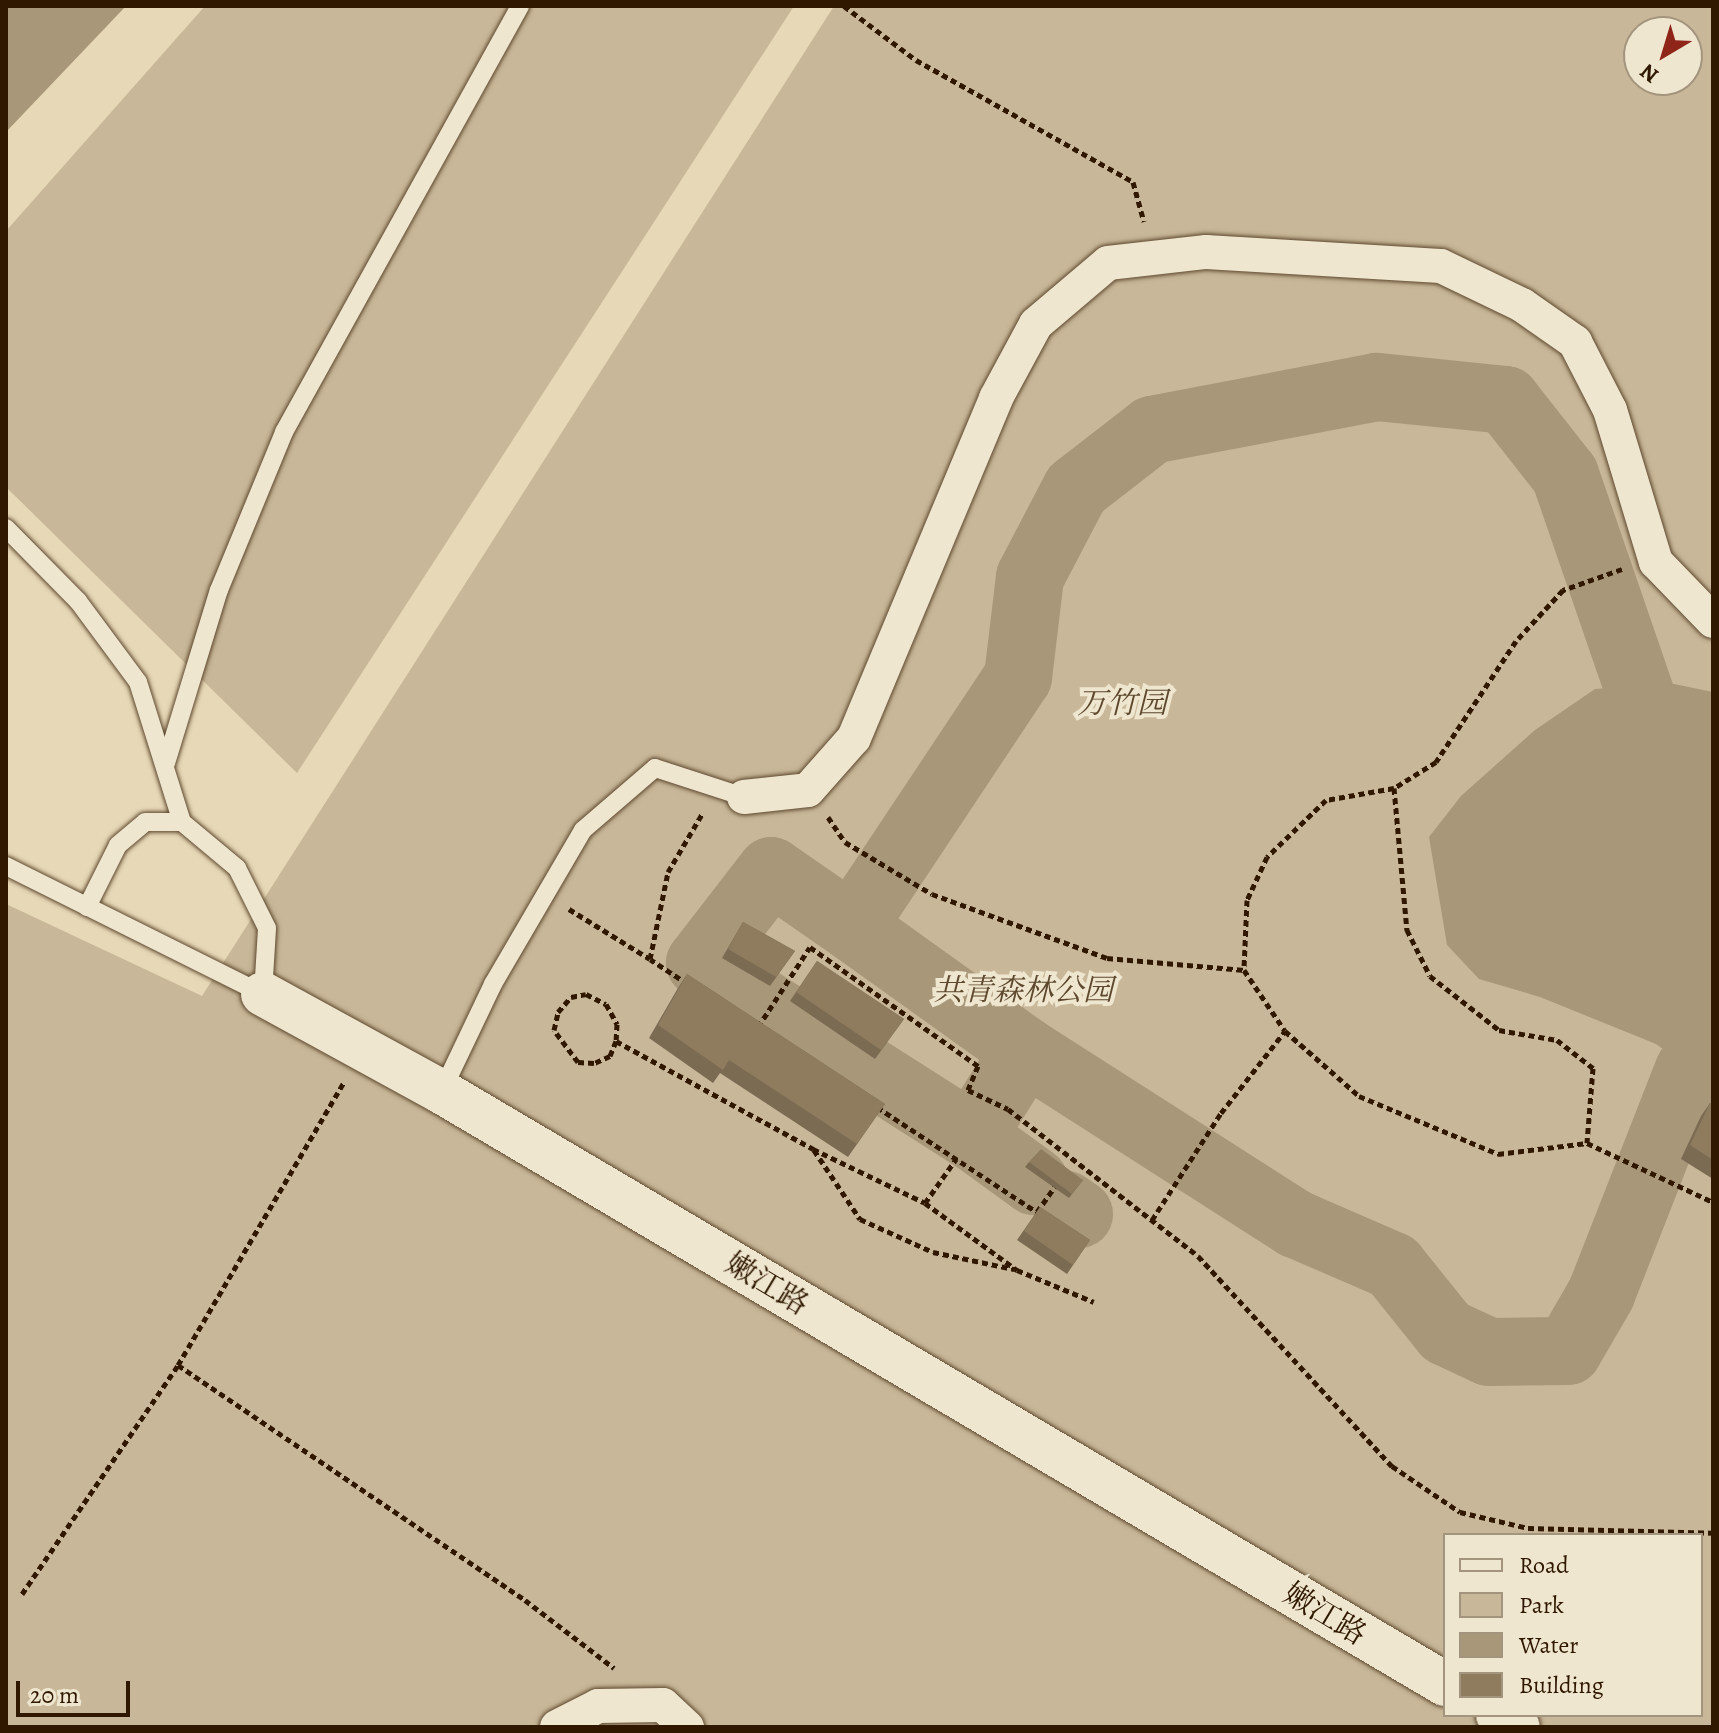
<!DOCTYPE html>
<html>
<head>
<meta charset="utf-8">
<style>
  body { margin:0 }
  #map { position:relative; width:1719px; height:1733px; overflow:hidden; background:#e7d8b7; font-family:Alegreya,"Noto Serif SC",serif }
  div>[style] { position:absolute }
  .green>* { inset:0; background:#c8b798 }
  .water>* { inset:0; background:#a99779 }
  .river>* { height:68px; margin:-34px; padding:0 34px; transform-origin:34px; border-radius:34px; background:#a99779 }
  .path>* { height:5px; margin-top:-2.5px; transform-origin:0; background:repeating-linear-gradient(90deg,#301800 0 6px,transparent 0 10px) }
  .roads { filter:drop-shadow(0 0 2px #5e482e) drop-shadow(0 0 2px #5e482e) }
  .lane>* { height:18px; margin:-9px; padding:0 9px; transform-origin:9px; border-radius:9px; background:#efe6d0 }
  .street>* { height:34px; margin:-17px; padding:0 17px; transform-origin:17px; border-radius:17px; background:#efe6d0 }
  .secondary>* { height:44px; margin:-22px; padding:0 22px; transform-origin:22px; border-radius:22px; background:#efe6d0 }
  .wall>* { inset:0; background:#7b6b52 }
  .building>* { inset:0; background:#8f7c5f }
  span { translate:-50% -50%; white-space:nowrap; text-align:center; line-height:1.15; -webkit-text-stroke:8px #efe6d0; paint-order:stroke }
  .park-label { font-size:30px; color:#5e482e; font-style:italic }
  .street-label { font-size:30px; color:#301800 }
  .frame { position:absolute; inset:0; border:8px solid #301800; pointer-events:none }
  .legend { position:absolute; left:1443px; top:1533px; width:260px; height:184px; box-sizing:border-box; background:#efe6d0; border:2px solid #a3947d; margin:0; padding:10px 14px; list-style:none; font-size:24px; color:#301800 }
  .legend li { display:flex; align-items:center; gap:16px; height:40px }
  .legend b { width:40px; border:2px solid #a3947d }
  .north { position:absolute; left:1623px; top:16px; width:80px; height:80px; box-sizing:border-box; background:#efe6d0; border:2px solid #a3947d; border-radius:50%; rotate:218deg; font-size:22px; font-weight:700; line-height:32px; text-align:center; color:#301800 }
  .north::after { content:''; display:block; margin:auto; width:28px; height:36px; background:#8f2418; clip-path:polygon(50% 0,100% 100%,50% 72%,0 100%) }
  .scale { position:absolute; left:16px; top:1681px; width:114px; height:36px; box-sizing:border-box; border:4px solid #301800; border-top:0; padding-left:10px; font-size:24px; line-height:28px; white-space:nowrap; color:#301800; -webkit-text-stroke:6px #efe6d0; paint-order:stroke }
</style>
</head>
<body>
<div id="map">
  <div class="green">
    <i style="clip-path:polygon(205px 6px,794px 6px,297px 773px,6px 487px,6px 231px)"></i>
    <i style="clip-path:polygon(evenodd,834px 6px,1713px 6px,1713px 1727px,6px 1727px,6px 904px,202px 996px,834px 6px,1639px 32px,1687px 32px,1687px 80px,1639px 80px,1639px 32px,834px 6px,1445px 1535px,1701px 1535px,1701px 1715px,1445px 1715px,1445px 1535px)"></i>
  </div>
  <div class="water">
    <i style="clip-path:polygon(6px 6px,126px 6px,6px 132px)"></i>
    <i style="clip-path:polygon(1674px 684px,1713px 692px,1713px 1086px,1656px 1044px,1540px 997px,1479px 979px,1447px 945px,1429px 837px,1461px 796px,1535px 730px,1595px 689px)"></i>
  </div>
  <div class="river">
    <i style="left:1648px;top:716px;width:255px;rotate:-109deg"></i>
    <i style="left:1565px;top:475px;width:95px;rotate:-128.2deg"></i>
    <i style="left:1506px;top:400px;width:130px;rotate:-174.2deg"></i>
    <i style="left:1377px;top:387px;width:229px;rotate:169.2deg"></i>
    <i style="left:1152px;top:430px;width:96px;rotate:142.2deg"></i>
    <i style="left:1076px;top:489px;width:99px;rotate:117.6deg"></i>
    <i style="left:1030px;top:577px;width:101px;rotate:96.8deg"></i>
    <i style="left:1018px;top:677px;width:300px;rotate:123.6deg"></i>
    <i style="left:852px;top:927px;width:213px;rotate:35.6deg"></i>
    <i style="left:1025px;top:1051px;width:322px;rotate:32.6deg"></i>
    <i style="left:1296px;top:1224px;width:106px;rotate:23.4deg"></i>
    <i style="left:1393px;top:1266px;width:85px;rotate:51.2deg"></i>
    <i style="left:1446px;top:1332px;width:47px;rotate:24.9deg"></i>
    <i style="left:1489px;top:1352px;width:79px;rotate:-0.7deg"></i>
    <i style="left:1568px;top:1351px;width:66px;rotate:-59.9deg"></i>
    <i style="left:1601px;top:1294px;width:241px;rotate:-68.6deg"></i>
    <i style="left:852px;top:927px;width:98px;rotate:-145.3deg"></i>
    <i style="left:771px;top:871px;width:116px;rotate:127.7deg"></i>
    <i style="left:700px;top:963px;width:322px;rotate:32.5deg"></i>
    <i style="left:972px;top:1136px;width:100px;rotate:-58.1deg"></i>
    <i style="left:972px;top:1136px;width:77px;rotate:36deg"></i>
    <i style="left:1066px;top:1205px;width:16px;rotate:35deg"></i>
  </div>
  <div class="path">
    <i style="left:844px;top:6px;width:90px;rotate:36.9deg"></i>
    <i style="left:916px;top:60px;width:249px;rotate:29.3deg"></i>
    <i style="left:1133px;top:182px;width:41px;rotate:74.6deg"></i>
    <i style="left:1622px;top:569px;width:63px;rotate:160.4deg"></i>
    <i style="left:1563px;top:590px;width:69px;rotate:132.7deg"></i>
    <i style="left:1516px;top:641px;width:145px;rotate:123.5deg"></i>
    <i style="left:1436px;top:762px;width:49px;rotate:148.2deg"></i>
    <i style="left:1394px;top:788px;width:69px;rotate:170deg"></i>
    <i style="left:1326px;top:800px;width:82px;rotate:136deg"></i>
    <i style="left:1267px;top:857px;width:47px;rotate:114.9deg"></i>
    <i style="left:1247px;top:900px;width:70px;rotate:92.5deg"></i>
    <i style="left:1244px;top:970px;width:73px;rotate:56.1deg"></i>
    <i style="left:1285px;top:1031px;width:98px;rotate:41.3deg"></i>
    <i style="left:1359px;top:1096px;width:151px;rotate:22.6deg"></i>
    <i style="left:1498px;top:1154px;width:90px;rotate:-7deg"></i>
    <i style="left:1587px;top:1143px;width:139px;rotate:25.1deg"></i>
    <i style="left:1394px;top:788px;width:143px;rotate:84.8deg"></i>
    <i style="left:1407px;top:930px;width:51px;rotate:63.4deg"></i>
    <i style="left:1430px;top:976px;width:88px;rotate:38deg"></i>
    <i style="left:1499px;top:1030px;width:59px;rotate:9.8deg"></i>
    <i style="left:1557px;top:1040px;width:46px;rotate:37.9deg"></i>
    <i style="left:1593px;top:1068px;width:75px;rotate:94.6deg"></i>
    <i style="left:828px;top:817px;width:30px;rotate:56deg"></i>
    <i style="left:845px;top:842px;width:101px;rotate:30.9deg"></i>
    <i style="left:932px;top:894px;width:186px;rotate:20.1deg"></i>
    <i style="left:1107px;top:958px;width:138px;rotate:5deg"></i>
    <i style="left:569px;top:909px;width:95px;rotate:31.7deg"></i>
    <i style="left:688px;top:984px;width:45px;rotate:-146.7deg"></i>
    <i style="left:650px;top:959px;width:89px;rotate:-78.3deg"></i>
    <i style="left:668px;top:872px;width:67px;rotate:-59.6deg"></i>
    <i style="left:758px;top:1027px;width:95px;rotate:-57deg"></i>
    <i style="left:810px;top:947px;width:206px;rotate:35.3deg"></i>
    <i style="left:978px;top:1066px;width:26px;rotate:113deg"></i>
    <i style="left:968px;top:1090px;width:44px;rotate:25.4deg"></i>
    <i style="left:1008px;top:1109px;width:240px;rotate:37.7deg"></i>
    <i style="left:1198px;top:1256px;width:286px;rotate:47.3deg"></i>
    <i style="left:1392px;top:1466px;width:82px;rotate:34.1deg"></i>
    <i style="left:1460px;top:1512px;width:70px;rotate:13.2deg"></i>
    <i style="left:1528px;top:1528px;width:185px;rotate:1.5deg"></i>
    <i style="left:616px;top:1041px;width:16px;rotate:112deg"></i>
    <i style="left:610px;top:1056px;width:17px;rotate:156deg"></i>
    <i style="left:594px;top:1063px;width:16px;rotate:-176deg"></i>
    <i style="left:578px;top:1062px;width:40px;rotate:-127deg"></i>
    <i style="left:554px;top:1030px;width:18px;rotate:-77deg"></i>
    <i style="left:558px;top:1012px;width:20px;rotate:-49deg"></i>
    <i style="left:571px;top:997px;width:15px;rotate:-11deg"></i>
    <i style="left:586px;top:994px;width:22px;rotate:27deg"></i>
    <i style="left:606px;top:1004px;width:23px;rotate:61deg"></i>
    <i style="left:617px;top:1024px;width:17px;rotate:93deg"></i>
    <i style="left:616px;top:1041px;width:225px;rotate:28.7deg"></i>
    <i style="left:813px;top:1149px;width:124px;rotate:25.7deg"></i>
    <i style="left:925px;top:1203px;width:114px;rotate:36.1deg"></i>
    <i style="left:1017px;top:1270px;width:83px;rotate:22.6deg"></i>
    <i style="left:877px;top:1107px;width:191px;rotate:33.3deg"></i>
    <i style="left:1037px;top:1212px;width:35px;rotate:-55deg"></i>
    <i style="left:814px;top:1150px;width:83px;rotate:56.3deg"></i>
    <i style="left:860px;top:1219px;width:80px;rotate:24.3deg"></i>
    <i style="left:933px;top:1252px;width:83px;rotate:11.9deg"></i>
    <i style="left:925px;top:1203px;width:54px;rotate:-54.8deg"></i>
    <i style="left:1152px;top:1220px;width:127px;rotate:-57.2deg"></i>
    <i style="left:1221px;top:1113px;width:104px;rotate:-52deg"></i>
    <i style="left:178px;top:1365px;width:419px;rotate:34.1deg"></i>
    <i style="left:525px;top:1600px;width:112px;rotate:37.4deg"></i>
    <i style="left:22px;top:1594px;width:277px;rotate:-55.7deg"></i>
    <i style="left:178px;top:1365px;width:328px;rotate:-59.6deg"></i>
  </div>
  <div class="roads">
    <div class="lane">
      <i style="left:6px;top:528px;width:103px;rotate:45.4deg"></i>
      <i style="left:78px;top:601px;width:101px;rotate:53.5deg"></i>
      <i style="left:138px;top:682px;width:147px;rotate:72.6deg"></i>
      <i style="left:166px;top:763px;width:181px;rotate:-73deg"></i>
      <i style="left:219px;top:590px;width:171px;rotate:-67.6deg"></i>
      <i style="left:284px;top:432px;width:487px;rotate:-61deg"></i>
      <i style="left:6px;top:866px;width:287px;rotate:26.5deg"></i>
      <i style="left:263px;top:994px;width:66px;rotate:-86.5deg"></i>
      <i style="left:267px;top:928px;width:67px;rotate:-116.6deg"></i>
      <i style="left:237px;top:868px;width:72px;rotate:-140.1deg"></i>
      <i style="left:87px;top:907px;width:69px;rotate:-63.4deg"></i>
      <i style="left:118px;top:845px;width:35px;rotate:-40deg"></i>
      <i style="left:145px;top:822px;width:37px"></i>
      <i style="left:442px;top:1091px;width:119px;rotate:-64.5deg"></i>
      <i style="left:493px;top:984px;width:178px;rotate:-59.7deg"></i>
      <i style="left:583px;top:830px;width:95px;rotate:-40.7deg"></i>
      <i style="left:655px;top:768px;width:94px;rotate:18deg"></i>
    </div>
    <div class="street">
      <i style="left:744px;top:797px;width:64px;rotate:-6.2deg"></i>
      <i style="left:808px;top:790px;width:69px;rotate:-48.5deg"></i>
      <i style="left:854px;top:738px;width:368px;rotate:-67.3deg"></i>
      <i style="left:996px;top:398px;width:84px;rotate:-61.6deg"></i>
      <i style="left:1036px;top:324px;width:94px;rotate:-40.3deg"></i>
      <i style="left:1108px;top:263px;width:99px;rotate:-6.4deg"></i>
      <i style="left:1206px;top:252px;width:235px;rotate:3.4deg"></i>
      <i style="left:1441px;top:266px;width:90px;rotate:25.7deg"></i>
      <i style="left:1522px;top:305px;width:65px;rotate:34.9deg"></i>
      <i style="left:1575px;top:342px;width:76px;rotate:62.8deg"></i>
      <i style="left:1610px;top:410px;width:159px;rotate:73.2deg"></i>
      <i style="left:1656px;top:562px;width:82px;rotate:46deg"></i>
      <i style="left:557px;top:1727px;width:46px;rotate:-27.1deg"></i>
      <i style="left:598px;top:1706px;width:65px;rotate:-0.9deg"></i>
      <i style="left:663px;top:1705px;width:33px;rotate:43deg"></i>
    </div>
    <div class="secondary">
      <i style="left:263px;top:994px;width:204px;rotate:28.7deg"></i>
      <i style="left:442px;top:1092px;width:1165px;rotate:30.55deg"></i>
      <i style="left:1498px;top:1715px;width:23px;rotate:31deg"></i>
    </div>
  </div>
  <div class="wall">
    <i style="clip-path:polygon(743px 922px,795px 951px,770px 986px,722px 958px)"></i>
    <i style="clip-path:polygon(817px 961px,904px 1019px,875px 1059px,790px 1001px)"></i>
    <i style="clip-path:polygon(687px 974px,885px 1104px,848px 1157px,720px 1073px,713px 1083px,649px 1038px,678px 988px)"></i>
    <i style="clip-path:polygon(1710px 1103px,1713px 1104px,1713px 1179px,1681px 1159px,1701px 1116px)"></i>
    <i style="clip-path:polygon(1029px 1162px,1083px 1180px,1069px 1198px,1025px 1167px)"></i>
    <i style="clip-path:polygon(1040px 1207px,1090px 1240px,1067px 1274px,1017px 1240px)"></i>
  </div>
  <div class="building">
    <i style="clip-path:polygon(743px 922px,795px 951px,776px 977px,728px 949px)"></i>
    <i style="clip-path:polygon(817px 961px,904px 1019px,881px 1050px,796px 992px)"></i>
    <i style="clip-path:polygon(687px 974px,885px 1104px,857px 1144px,729px 1060px,723px 1070px,658px 1025px)"></i>
    <i style="clip-path:polygon(1710px 1103px,1713px 1104px,1713px 1160px,1690px 1145px)"></i>
    <i style="clip-path:polygon(1041px 1149px,1083px 1180px,1072px 1194px,1029px 1162px)"></i>
    <i style="clip-path:polygon(1040px 1207px,1090px 1240px,1073px 1265px,1024px 1231px)"></i>
  </div>
  <div class="park-label">
    <span style="left:1122px;top:703px">万竹园</span>
    <span style="left:1023px;top:990px">共青森林公园</span>
  </div>
  <div class="street-label">
    <span style="left:767px;top:1284px;rotate:31deg">嫩江路</span>
    <span style="left:1325px;top:1614px;rotate:31deg">嫩江路</span>
  </div>
  <div class="frame"></div>
  <ul class="legend">
  <li><b style="height:10px;background:#efe6d0"></b>Road</li>
  <li><b style="height:22px;background:#c8b798"></b>Park</li>
  <li><b style="height:22px;background:#a99779"></b>Water</li>
  <li><b style="height:22px;background:#8f7c5f"></b>Building</li>
  </ul>
  <div class="north">N</div>
  <div class="scale">20 m</div>
</div>
</body>
</html>
